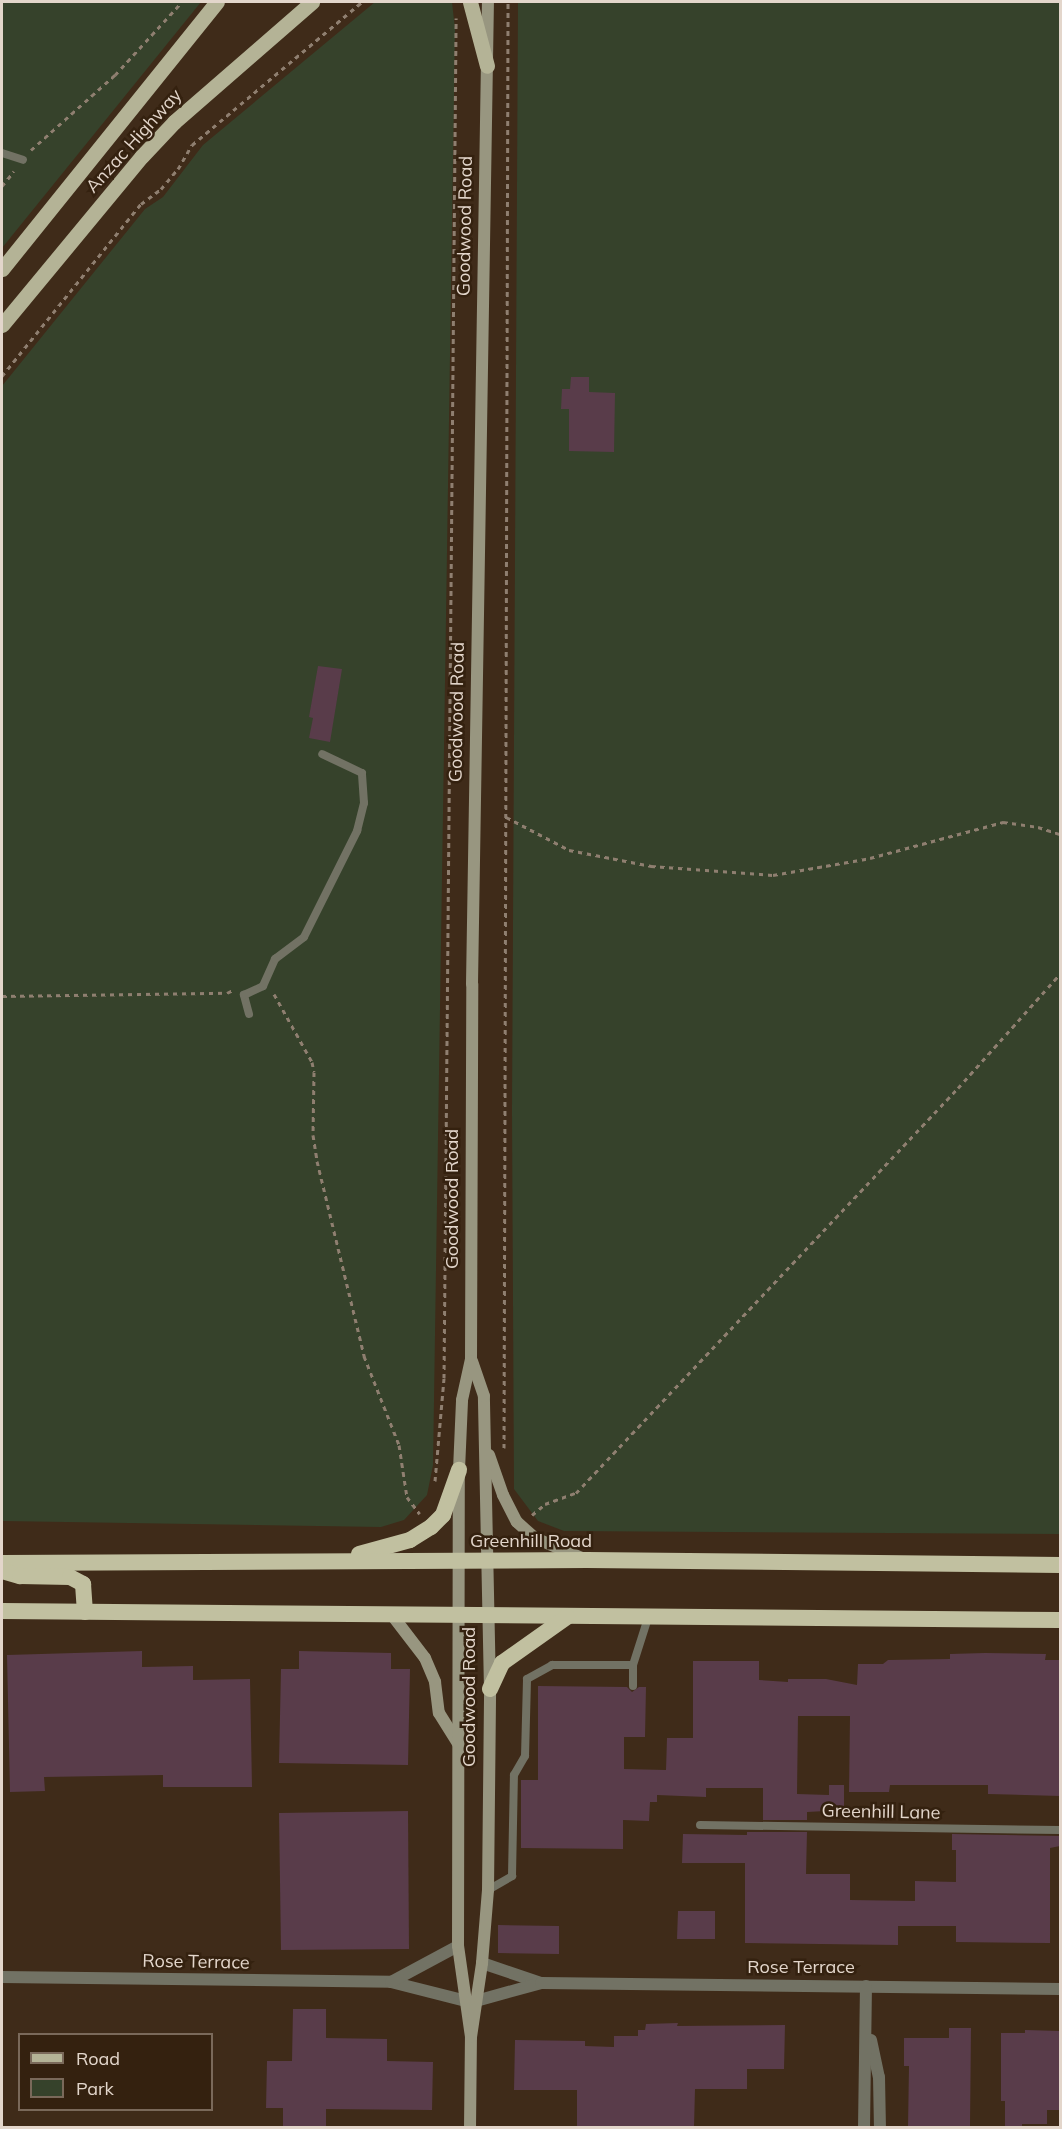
<!DOCTYPE html>
<html>
<head>
<meta charset="utf-8">
<style>
  body { margin:0 }
  #map { position:relative; width:1062px; height:2129px; overflow:hidden; background:#3f2b19; font-family:Mulish,sans-serif }
  div>[style] { position:absolute }
  .green>* { inset:0; background:#36422b }
  .building>* { inset:0; background:#593c4a }
  .path>* { height:3px; margin-top:-1.5px; transform-origin:0; background:repeating-linear-gradient(90deg,#8f7f70 0 4.5px,transparent 0 9px) }
  .service>* { height:8px; margin:-4px; padding:0 4px; transform-origin:4px; border-radius:4px; background:#727264 }
  .minor>* { height:12px; margin:-6px; padding:0 6px; transform-origin:6px; border-radius:6px; background:#727264 }
  .secondary>* { height:12px; margin:-6px; padding:0 6px; transform-origin:6px; border-radius:6px; background:#989680 }
  .primary>* { height:15px; margin:-7.5px; padding:0 7.5px; transform-origin:7.5px; border-radius:7.5px; background:#b4b396 }
  .trunk>* { height:16px; margin:-8px; padding:0 8px; transform-origin:8px; border-radius:8px; background:#c1c0a0 }
  span { translate:-50% -50%; white-space:nowrap; text-align:center; line-height:1.15; -webkit-text-stroke:5px #34210f; paint-order:stroke }
  .street-label { font-size:18px; color:#e3d6cb }
  .frame { position:absolute; inset:0; border:3px solid #e3d6cb; pointer-events:none }
  .legend { position:absolute; left:18px; top:2033px; width:195px; height:78px; box-sizing:border-box; background:#34210f; border:2px solid #7a695a; margin:0; padding:8px 10px; list-style:none; font-size:18px; color:#e3d6cb }
  .legend li { display:flex; align-items:center; gap:12px; height:30px }
  .legend b { width:30px; border:2px solid #7a695a }
</style>
</head>
<body>
<div id="map">
  <div class="green">
    <i style="clip-path:polygon(2px 2px,201px 2px,2px 248px)"></i>
    <i style="clip-path:polygon(375px 2px,452px 2px,455px 29px,433px 1465px,427px 1495px,404px 1520px,381px 1527px,2px 1521px,2px 386px,145px 209px,163px 197px,203px 145px)"></i>
    <i style="clip-path:polygon(518px 2px,1060px 2px,1060px 1534px,564px 1531px,538px 1521px,514px 1489px,512px 1111px)"></i>
  </div>
  <div class="building">
    <i style="clip-path:polygon(571px 377px,589px 377px,589px 392px,615px 393px,614px 452px,569px 451px,569px 409px,561px 409px,562px 389px,570px 389px)"></i>
    <i style="clip-path:polygon(318px 666px,342px 669px,330px 742px,309px 738px,313px 718px,309px 717px)"></i>
    <i style="clip-path:polygon(142px 1651px,142px 1667px,193px 1666px,193px 1680px,250px 1679px,252px 1787px,163px 1787px,163px 1775px,44px 1777px,45px 1791px,10px 1792px,7px 1655px)"></i>
    <i style="clip-path:polygon(299px 1651px,391px 1653px,391px 1669px,410px 1669px,408px 1765px,279px 1763px,281px 1669px,299px 1669px)"></i>
    <i style="clip-path:polygon(985px 1653px,1046px 1654px,1045px 1660px,1060px 1660px,1060px 1796px,988px 1794px,988px 1785px,890px 1785px,889px 1792px,849px 1792px,850px 1716px,798px 1716px,797px 1794px,829px 1795px,829px 1785px,844px 1785px,844px 1810px,807px 1812px,807px 1820px,763px 1820px,763px 1788px,706px 1788px,706px 1797px,657px 1795px,657px 1802px,650px 1802px,649px 1821px,623px 1820px,623px 1849px,521px 1848px,521px 1780px,538px 1780px,538px 1686px,627px 1687px,632px 1692px,639px 1687px,646px 1687px,645px 1737px,624px 1737px,624px 1769px,666px 1770px,667px 1738px,693px 1738px,693px 1661px,759px 1661px,759px 1680px,788px 1682px,788px 1679px,826px 1679px,857px 1685px,858px 1664px,883px 1664px,888px 1660px,950px 1659px,950px 1654px)"></i>
    <i style="clip-path:polygon(408px 1811px,409px 1949px,281px 1950px,279px 1813px)"></i>
    <i style="clip-path:polygon(747px 1832px,807px 1832px,806px 1874px,850px 1874px,850px 1900px,915px 1901px,915px 1881px,956px 1882px,956px 1850px,952px 1850px,952px 1834px,1060px 1836px,1060px 1846px,1050px 1848px,1050px 1943px,956px 1942px,956px 1926px,898px 1926px,898px 1945px,745px 1943px,745px 1863px,682px 1863px,683px 1834px,747px 1835px)"></i>
    <i style="clip-path:polygon(678px 1911px,715px 1911px,715px 1939px,677px 1939px)"></i>
    <i style="clip-path:polygon(498px 1925px,559px 1926px,559px 1954px,498px 1953px)"></i>
    <i style="clip-path:polygon(293px 2009px,326px 2009px,326px 2038px,387px 2039px,387px 2061px,433px 2062px,432px 2110px,326px 2109px,326px 2127px,283px 2127px,283px 2108px,266px 2108px,267px 2061px,292px 2061px)"></i>
    <i style="clip-path:polygon(678px 2023px,677px 2026px,785px 2025px,784px 2069px,747px 2069px,747px 2089px,695px 2089px,694px 2127px,577px 2127px,577px 2090px,514px 2090px,515px 2040px,585px 2041px,585px 2046px,614px 2047px,614px 2036px,638px 2036px,638px 2030px,645px 2030px,646px 2024px)"></i>
    <i style="clip-path:polygon(949px 2028px,971px 2028px,970px 2127px,908px 2127px,909px 2066px,904px 2066px,904px 2038px,949px 2038px)"></i>
    <i style="clip-path:polygon(1025px 2030px,1060px 2031px,1060px 2110px,1047px 2110px,1047px 2124px,1022px 2124px,1022px 2127px,1005px 2127px,1005px 2101px,1001px 2101px,1001px 2033px,1025px 2033px)"></i>
  </div>
  <div class="path">
    <i style="left:31px;top:150px;width:113px;rotate:-41.8deg"></i>
    <i style="left:115px;top:75px;width:99px;rotate:-47.5deg"></i>
    <i style="left:2px;top:186px;width:19px;rotate:-51deg"></i>
    <i style="left:2px;top:376px;width:221px;rotate:-51.1deg"></i>
    <i style="left:141px;top:204px;width:25px;rotate:-37deg"></i>
    <i style="left:161px;top:189px;width:26px;rotate:-50deg"></i>
    <i style="left:178px;top:169px;width:28px;rotate:-60deg"></i>
    <i style="left:192px;top:145px;width:222px;rotate:-40.1deg"></i>
    <i style="left:506px;top:817px;width:71px;rotate:27.6deg"></i>
    <i style="left:569px;top:850px;width:84px;rotate:11deg"></i>
    <i style="left:651px;top:866px;width:122px;rotate:4.2deg"></i>
    <i style="left:773px;top:875px;width:98px;rotate:-9.9deg"></i>
    <i style="left:870px;top:858px;width:138px;rotate:-15.1deg"></i>
    <i style="left:1003px;top:822px;width:35px;rotate:8deg"></i>
    <i style="left:1038px;top:827px;width:23px;rotate:18deg"></i>
    <i style="left:274px;top:994px;width:78px;rotate:60.8deg"></i>
    <i style="left:312px;top:1062px;width:10px;rotate:79deg"></i>
    <i style="left:314px;top:1072px;width:63px;rotate:90.9deg"></i>
    <i style="left:313px;top:1135px;width:26px;rotate:81deg"></i>
    <i style="left:317px;top:1161px;width:201px;rotate:76.4deg"></i>
    <i style="left:364px;top:1356px;width:96px;rotate:68.5deg"></i>
    <i style="left:399px;top:1445px;width:53px;rotate:81.3deg"></i>
    <i style="left:407px;top:1497px;width:21px;rotate:53deg"></i>
    <i style="left:2px;top:996px;width:225px;rotate:-0.8deg"></i>
    <i style="left:227px;top:993px;width:7px;rotate:-27deg"></i>
    <i style="left:504px;top:1448px;width:1446px;rotate:-89.84deg"></i>
    <i style="left:435px;top:1481px;width:103px;rotate:-85deg"></i>
    <i style="left:444px;top:1378px;width:1360px;rotate:-89.49deg"></i>
    <i style="left:532px;top:1515px;width:17px;rotate:-40deg"></i>
    <i style="left:545px;top:1504px;width:33px;rotate:-20deg"></i>
    <i style="left:576px;top:1493px;width:557px;rotate:-46.67deg"></i>
    <i style="left:958px;top:1088px;width:153px;rotate:-48.2deg"></i>
  </div>
  <div class="service">
    <i style="left:2px;top:153px;width:22px;rotate:18deg"></i>
    <i style="left:249px;top:1014px;width:20px;rotate:-105deg"></i>
    <i style="left:244px;top:995px;width:21px;rotate:-25deg"></i>
    <i style="left:263px;top:986px;width:30px;rotate:-66deg"></i>
    <i style="left:275px;top:959px;width:36px;rotate:-37deg"></i>
    <i style="left:304px;top:937px;width:119px;rotate:-63.4deg"></i>
    <i style="left:357px;top:831px;width:29px;rotate:-76deg"></i>
    <i style="left:364px;top:803px;width:30px;rotate:-94deg"></i>
    <i style="left:362px;top:773px;width:44px;rotate:-154.6deg"></i>
    <i style="left:633px;top:1686px;width:21px;rotate:-90deg"></i>
    <i style="left:633px;top:1665px;width:49px;rotate:-72.3deg"></i>
    <i style="left:700px;top:1825px;width:360px;rotate:0.8deg"></i>
    <i style="left:488px;top:1890px;width:28px;rotate:-30deg"></i>
    <i style="left:512px;top:1876px;width:101px;rotate:-88.9deg"></i>
    <i style="left:514px;top:1775px;width:22px;rotate:-60deg"></i>
    <i style="left:525px;top:1756px;width:77px;rotate:-88.5deg"></i>
    <i style="left:527px;top:1679px;width:29px;rotate:-29deg"></i>
    <i style="left:552px;top:1665px;width:81px"></i>
  </div>
  <div class="minor">
    <i style="left:482px;top:1963px;width:62px;rotate:18.7deg"></i>
    <i style="left:2px;top:1977px;width:389px;rotate:0.7deg"></i>
    <i style="left:391px;top:1982px;width:77px;rotate:14.2deg"></i>
    <i style="left:391px;top:1982px;width:76px;rotate:-28.2deg"></i>
    <i style="left:476px;top:2001px;width:67px;rotate:-15.5deg"></i>
    <i style="left:541px;top:1983px;width:519px;rotate:0.66deg"></i>
    <i style="left:871px;top:2040px;width:38px;rotate:78deg"></i>
    <i style="left:879px;top:2077px;width:51px;rotate:88.9deg"></i>
    <i style="left:864px;top:2128px;width:142px;rotate:-89.2deg"></i>
  </div>
  <div class="secondary">
    <i style="left:489px;top:1455px;width:42px;rotate:70.7deg"></i>
    <i style="left:503px;top:1495px;width:30px;rotate:63deg"></i>
    <i style="left:517px;top:1522px;width:24px;rotate:42deg"></i>
    <i style="left:535px;top:1538px;width:51px;rotate:23.1deg"></i>
    <i style="left:392px;top:1615px;width:54px;rotate:52.5deg"></i>
    <i style="left:425px;top:1658px;width:26px;rotate:67deg"></i>
    <i style="left:435px;top:1682px;width:31px;rotate:83deg"></i>
    <i style="left:439px;top:1713px;width:36px;rotate:58deg"></i>
    <i style="left:471px;top:2037px;width:92px;rotate:-98.1deg"></i>
    <i style="left:458px;top:1946px;width:476px;rotate:-89.9deg"></i>
    <i style="left:459px;top:1470px;width:70px;rotate:-87.5deg"></i>
    <i style="left:462px;top:1400px;width:42px;rotate:-77.6deg"></i>
    <i style="left:471px;top:1359px;width:375px;rotate:-89.8deg"></i>
    <i style="left:472px;top:984px;width:982px;rotate:-89.07deg"></i>
    <i style="left:470px;top:2128px;width:91px;rotate:-89.4deg"></i>
    <i style="left:471px;top:2037px;width:75px;rotate:-81.5deg"></i>
    <i style="left:482px;top:1963px;width:73px;rotate:-85.3deg"></i>
    <i style="left:488px;top:1890px;width:201px;rotate:-89.4deg"></i>
    <i style="left:490px;top:1689px;width:293px;rotate:-91.2deg"></i>
    <i style="left:484px;top:1396px;width:37px;rotate:-109deg"></i>
  </div>
  <div class="primary">
    <i style="left:470px;top:2px;width:66px;rotate:75.1deg"></i>
    <i style="left:2px;top:269px;width:343px;rotate:-51.2deg"></i>
    <i style="left:2px;top:325px;width:219px;rotate:-50.4deg"></i>
    <i style="left:142px;top:156px;width:47px;rotate:-46.7deg"></i>
    <i style="left:174px;top:122px;width:183px;rotate:-41deg"></i>
  </div>
  <div class="trunk">
    <i style="left:359px;top:1554px;width:53px;rotate:-15.4deg"></i>
    <i style="left:410px;top:1540px;width:25px;rotate:-32deg"></i>
    <i style="left:431px;top:1527px;width:17px;rotate:-45deg"></i>
    <i style="left:443px;top:1515px;width:48px;rotate:-70.4deg"></i>
    <i style="left:2px;top:1563px;width:585px;rotate:-0.29deg"></i>
    <i style="left:587px;top:1560px;width:473px;rotate:0.6deg"></i>
    <i style="left:2px;top:1571px;width:19px;rotate:16deg"></i>
    <i style="left:20px;top:1576px;width:50px;rotate:1.1deg"></i>
    <i style="left:70px;top:1577px;width:15px;rotate:28deg"></i>
    <i style="left:83px;top:1584px;width:28px;rotate:86deg"></i>
    <i style="left:2px;top:1611px;width:1058px;rotate:0.49deg"></i>
    <i style="left:490px;top:1689px;width:29px;rotate:-65deg"></i>
    <i style="left:502px;top:1663px;width:80px;rotate:-35.3deg"></i>
  </div>
  <div class="street-label">
    <span style="left:134px;top:141px;rotate:-48deg">Anzac Highway</span>
    <span style="left:465px;top:226px;rotate:-89deg">Goodwood Road</span>
    <span style="left:457px;top:712px;rotate:-89deg">Goodwood Road</span>
    <span style="left:452px;top:1199px;rotate:-90deg">Goodwood Road</span>
    <span style="left:531px;top:1541px">Greenhill Road</span>
    <span style="left:469px;top:1697px;rotate:-90deg">Goodwood Road</span>
    <span style="left:881px;top:1812px;rotate:1deg">Greenhill Lane</span>
    <span style="left:196px;top:1962px;rotate:1deg">Rose Terrace</span>
    <span style="left:801px;top:1967px">Rose Terrace</span>
  </div>
  <div class="frame"></div>
  <ul class="legend">
  <li><b style="height:8px;background:#b4b396"></b>Road</li>
  <li><b style="height:16px;background:#36422b"></b>Park</li>
  </ul>
</div>
</body>
</html>
